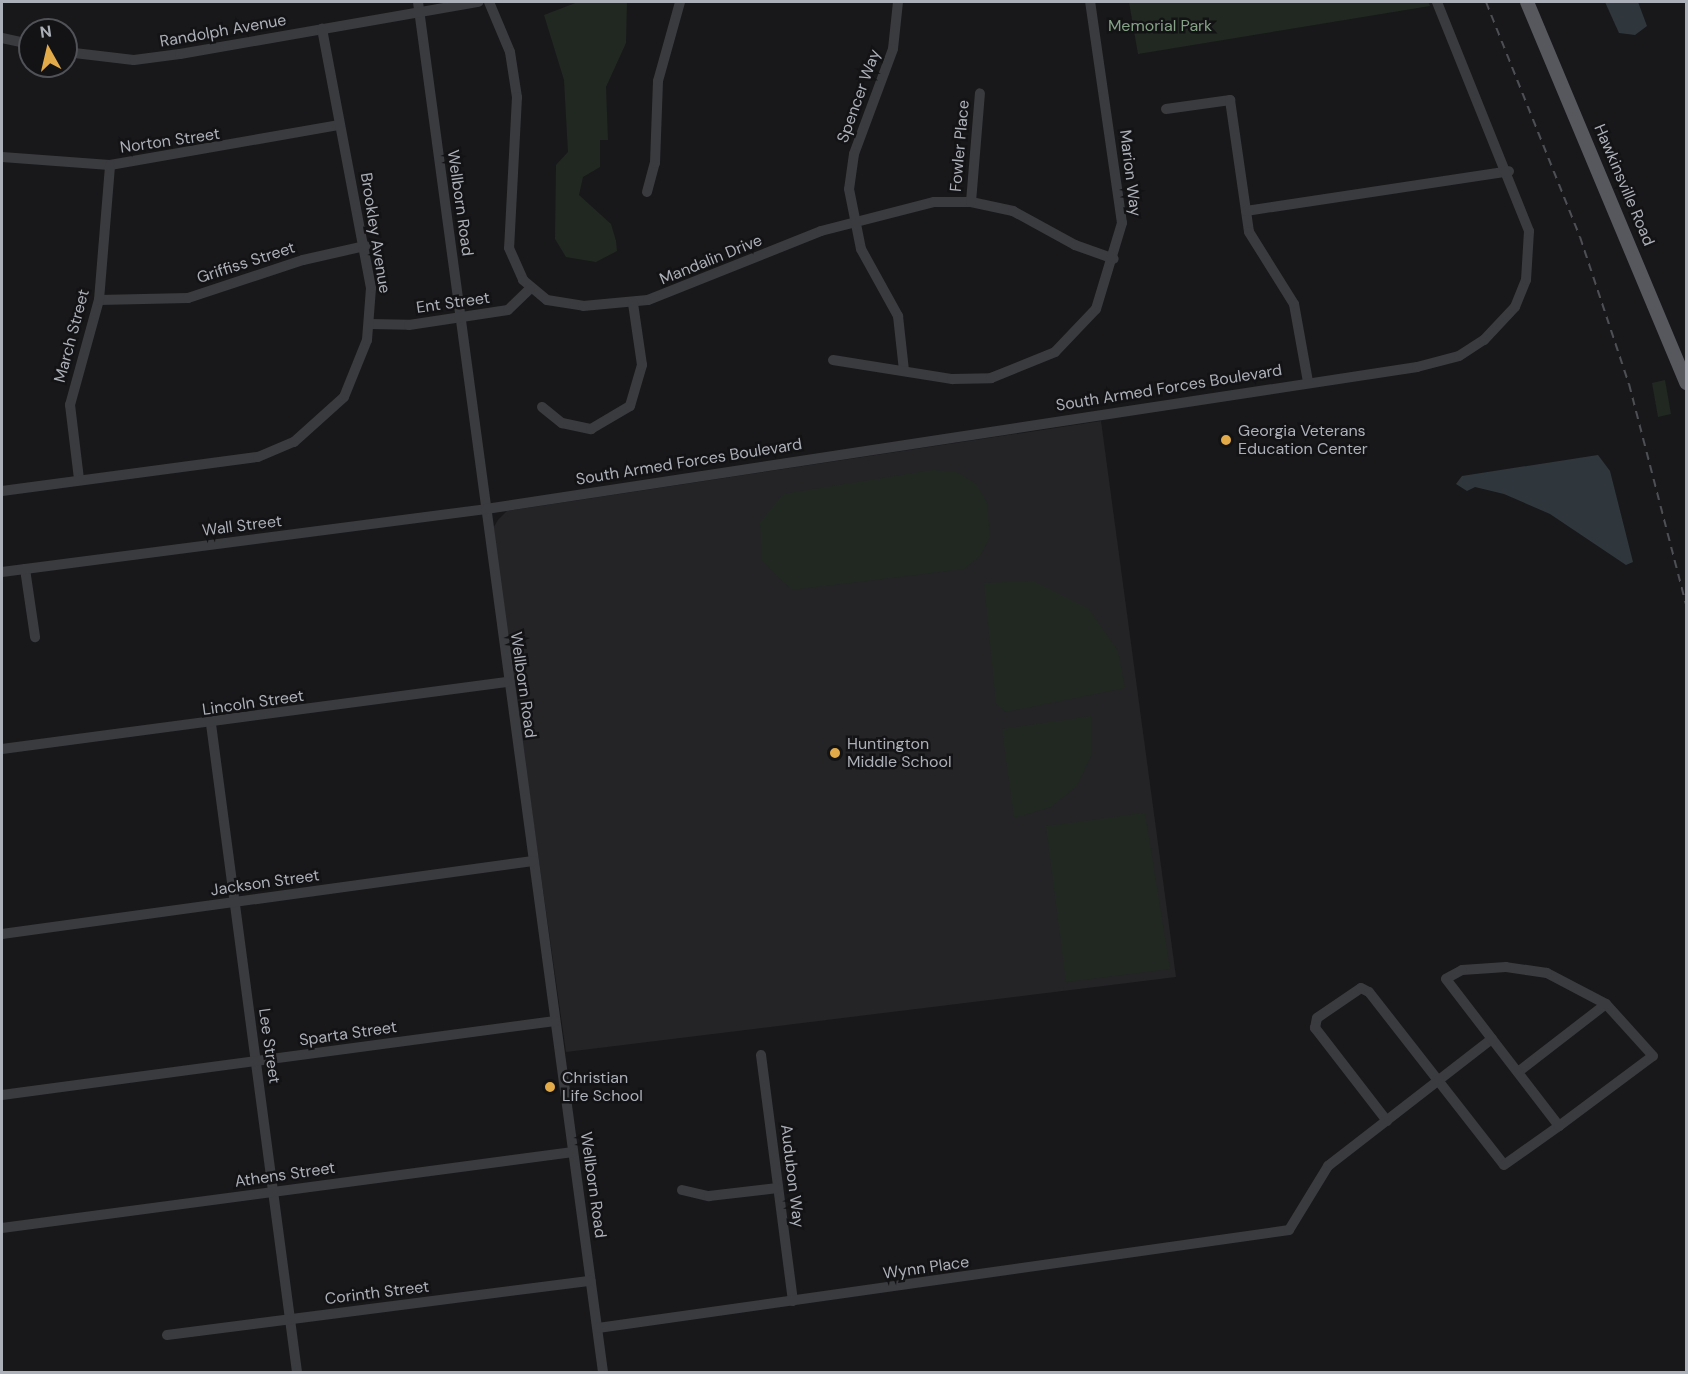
<!DOCTYPE html>
<html>
<head>
<meta charset="utf-8">
<style>
  body { margin:0 }
  #map { position:relative; width:1688px; height:1374px; overflow:hidden; background:#18181a; font-family:"DM Sans",sans-serif }
  div>[style] { position:absolute }
  .built>* { inset:0; background:#242427 }
  .green>* { inset:0; background:#212821 }
  .water>* { inset:0; background:#2f373d }
  .minor>* { height:10px; margin:-5px; padding:0 5px; transform-origin:5px; border-radius:5px; background:#3a3b3f }
  .major>* { height:14px; margin:-7px; padding:0 7px; transform-origin:7px; border-radius:7px; background:#56585e }
  .rail>* { height:2px; margin-top:-1px; transform-origin:0; background:repeating-linear-gradient(90deg,#4d4f54 0 8px,transparent 0 14px) }
  .dots>* { width:16px; height:16px; translate:-50% -50%; box-sizing:border-box; border:3px solid #131315; border-radius:50% }
  span { translate:-50% -50%; white-space:nowrap; text-align:center; line-height:1.15; -webkit-text-stroke:5px #131315; paint-order:stroke }
  .park-label { font-size:16px; color:#85a286 }
  .street-label { font-size:16px; color:#acb0b9 }
  .poi-label { font-size:16px; color:#acb0b9 }
  .left { translate:0 -50%; text-align:left }
  .frame { position:absolute; inset:0; border:3px solid #acb0b9; pointer-events:none }
  .north { position:absolute; left:18px; top:18px; width:60px; height:60px; box-sizing:border-box; background:#131315; border:2px solid #505257; border-radius:50%; rotate:352deg; font-size:16px; font-weight:700; line-height:24px; text-align:center; color:#acb0b9 }
  .north::after { content:''; display:block; margin:auto; width:21px; height:27px; background:#e2aa48; clip-path:polygon(50% 0,100% 100%,50% 72%,0 100%) }
</style>
</head>
<body>
<div id="map">
  <div class="built">
    <i style="clip-path:polygon(1101px 421px,1176px 977px,566px 1052px,492px 530px,498px 520px,507px 511px)"></i>
  </div>
  <div class="green">
    <i style="clip-path:polygon(578px 2px,627px 2px,626px 43px,606px 87px,608px 140px,600px 140px,600px 167px,583px 177px,579px 195px,611px 224px,616px 241px,617px 251px,596px 262px,566px 257px,555px 239px,556px 165px,568px 152px,564px 80px,544px 15px)"></i>
    <i style="clip-path:polygon(1129px 2px,1428px 2px,1430px 6px,1138px 54px)"></i>
    <i style="clip-path:polygon(1665px 380px,1671px 414px,1658px 417px,1652px 383px)"></i>
    <i style="clip-path:polygon(932px 470px,957px 472px,976px 484px,987px 502px,990px 537px,980px 556px,964px 569px,792px 590px,762px 561px,760px 522px,783px 494px)"></i>
    <i style="clip-path:polygon(1033px 581px,1089px 609px,1118px 651px,1125px 688px,1006px 712px,996px 704px,984px 583px)"></i>
    <i style="clip-path:polygon(1091px 716px,1091px 756px,1077px 786px,1051px 807px,1014px 818px,1002px 729px)"></i>
    <i style="clip-path:polygon(1145px 813px,1170px 969px,1066px 982px,1046px 826px)"></i>
  </div>
  <div class="water">
    <i style="clip-path:polygon(1605px 2px,1638px 2px,1647px 26px,1635px 35px,1619px 33px)"></i>
    <i style="clip-path:polygon(1598px 455px,1610px 471px,1633px 562px,1626px 565px,1550px 514px,1504px 494px,1475px 487px,1467px 491px,1456px 484px,1462px 476px)"></i>
  </div>
  <div class="minor">
    <i style="left:418px;top:2px;width:1382px;rotate:82.31deg"></i>
    <i style="left:489px;top:2px;width:54px;rotate:67.2deg"></i>
    <i style="left:510px;top:52px;width:46px;rotate:81.2deg"></i>
    <i style="left:517px;top:97px;width:151px;rotate:93deg"></i>
    <i style="left:509px;top:248px;width:35px;rotate:66deg"></i>
    <i style="left:523px;top:280px;width:31px;rotate:40deg"></i>
    <i style="left:547px;top:300px;width:36px;rotate:9deg"></i>
    <i style="left:583px;top:306px;width:65px;rotate:-5.3deg"></i>
    <i style="left:648px;top:300px;width:186px;rotate:-21.7deg"></i>
    <i style="left:821px;top:231px;width:117px;rotate:-14.4deg"></i>
    <i style="left:934px;top:202px;width:37px"></i>
    <i style="left:971px;top:202px;width:43px;rotate:12.1deg"></i>
    <i style="left:1013px;top:211px;width:71px;rotate:28.7deg"></i>
    <i style="left:1075px;top:245px;width:41px;rotate:19.7deg"></i>
    <i style="left:898px;top:2px;width:47px;rotate:96.1deg"></i>
    <i style="left:893px;top:49px;width:112px;rotate:110.4deg"></i>
    <i style="left:854px;top:154px;width:35px;rotate:98deg"></i>
    <i style="left:849px;top:189px;width:61px;rotate:78.7deg"></i>
    <i style="left:861px;top:249px;width:77px;rotate:61.1deg"></i>
    <i style="left:898px;top:316px;width:54px;rotate:83.7deg"></i>
    <i style="left:2px;top:38px;width:29px;rotate:12deg"></i>
    <i style="left:66px;top:52px;width:68px;rotate:6.7deg"></i>
    <i style="left:134px;top:60px;width:46px;rotate:-7.4deg"></i>
    <i style="left:180px;top:54px;width:303px;rotate:-9.9deg"></i>
    <i style="left:1166px;top:109px;width:65px;rotate:-8deg"></i>
    <i style="left:1230px;top:100px;width:133px;rotate:81.8deg"></i>
    <i style="left:1249px;top:232px;width:85px;rotate:58deg"></i>
    <i style="left:1294px;top:304px;width:79px;rotate:79.8deg"></i>
    <i style="left:2px;top:157px;width:108px;rotate:4.2deg"></i>
    <i style="left:110px;top:165px;width:233px;rotate:-9.9deg"></i>
    <i style="left:647px;top:192px;width:30px;rotate:-75deg"></i>
    <i style="left:655px;top:163px;width:82px;rotate:-87.9deg"></i>
    <i style="left:658px;top:81px;width:82px;rotate:-74.4deg"></i>
    <i style="left:971px;top:202px;width:109px;rotate:-85.3deg"></i>
    <i style="left:1246px;top:211px;width:266px;rotate:-8.6deg"></i>
    <i style="left:99px;top:300px;width:89px;rotate:-1.3deg"></i>
    <i style="left:188px;top:298px;width:121px;rotate:-18.3deg"></i>
    <i style="left:303px;top:260px;width:64px;rotate:-12.7deg"></i>
    <i style="left:370px;top:324px;width:39px;rotate:1deg"></i>
    <i style="left:409px;top:325px;width:100px;rotate:-8.6deg"></i>
    <i style="left:508px;top:310px;width:30px;rotate:-44deg"></i>
    <i style="left:833px;top:360px;width:121px;rotate:9.1deg"></i>
    <i style="left:952px;top:379px;width:39px;rotate:-1deg"></i>
    <i style="left:991px;top:378px;width:69px;rotate:-22.1deg"></i>
    <i style="left:1055px;top:352px;width:59px;rotate:-46.4deg"></i>
    <i style="left:1096px;top:309px;width:90px;rotate:-73.2deg"></i>
    <i style="left:1122px;top:223px;width:223px;rotate:-98.2deg"></i>
    <i style="left:542px;top:407px;width:26px;rotate:39deg"></i>
    <i style="left:562px;top:423px;width:30px;rotate:12deg"></i>
    <i style="left:591px;top:429px;width:45px;rotate:-30.5deg"></i>
    <i style="left:630px;top:406px;width:43px;rotate:-73.7deg"></i>
    <i style="left:642px;top:365px;width:63px;rotate:-98.3deg"></i>
    <i style="left:79px;top:479px;width:75px;rotate:-96.9deg"></i>
    <i style="left:70px;top:405px;width:109px;rotate:-74.6deg"></i>
    <i style="left:99px;top:300px;width:135px;rotate:-85.3deg"></i>
    <i style="left:2px;top:491px;width:258px;rotate:-7.6deg"></i>
    <i style="left:258px;top:457px;width:39px;rotate:-23deg"></i>
    <i style="left:294px;top:442px;width:67px;rotate:-42deg"></i>
    <i style="left:344px;top:397px;width:61px;rotate:-68deg"></i>
    <i style="left:367px;top:340px;width:52px;rotate:-85.6deg"></i>
    <i style="left:371px;top:288px;width:264px;rotate:-100.7deg"></i>
    <i style="left:25px;top:569px;width:69px;rotate:81.6deg"></i>
    <i style="left:2px;top:572px;width:488px;rotate:-7.4deg"></i>
    <i style="left:486px;top:509px;width:942px;rotate:-8.67deg"></i>
    <i style="left:1417px;top:367px;width:43px;rotate:-14.7deg"></i>
    <i style="left:1459px;top:356px;width:30px;rotate:-33deg"></i>
    <i style="left:1484px;top:340px;width:45px;rotate:-46.8deg"></i>
    <i style="left:1515px;top:307px;width:29px;rotate:-68deg"></i>
    <i style="left:1526px;top:280px;width:49px;rotate:-86.5deg"></i>
    <i style="left:1529px;top:231px;width:247px;rotate:-111.9deg"></i>
    <i style="left:211px;top:724px;width:654px;rotate:82.44deg"></i>
    <i style="left:2px;top:749px;width:509px;rotate:-7.56deg"></i>
    <i style="left:2px;top:934px;width:536px;rotate:-7.83deg"></i>
    <i style="left:761px;top:1055px;width:248px;rotate:82.6deg"></i>
    <i style="left:1518px;top:1072px;width:111px;rotate:-37.7deg"></i>
    <i style="left:2px;top:1095px;width:558px;rotate:-7.62deg"></i>
    <i style="left:1387px;top:1121px;width:118px;rotate:-127.7deg"></i>
    <i style="left:1315px;top:1028px;width:10px;rotate:-79deg"></i>
    <i style="left:1317px;top:1018px;width:53px;rotate:-34.3deg"></i>
    <i style="left:1361px;top:988px;width:9px;rotate:27deg"></i>
    <i style="left:1369px;top:992px;width:219px;rotate:52deg"></i>
    <i style="left:1504px;top:1165px;width:67px;rotate:-35.3deg"></i>
    <i style="left:682px;top:1190px;width:28px;rotate:13deg"></i>
    <i style="left:709px;top:1196px;width:69px;rotate:-6.6deg"></i>
    <i style="left:2px;top:1228px;width:576px;rotate:-7.58deg"></i>
    <i style="left:598px;top:1328px;width:698px;rotate:-8.07deg"></i>
    <i style="left:1289px;top:1230px;width:75px;rotate:-58.6deg"></i>
    <i style="left:1328px;top:1166px;width:207px;rotate:-37.8deg"></i>
    <i style="left:1492px;top:1039px;width:110px;rotate:52.4deg"></i>
    <i style="left:1559px;top:1126px;width:117px;rotate:-36.7deg"></i>
    <i style="left:1653px;top:1056px;width:70px;rotate:-132.1deg"></i>
    <i style="left:1606px;top:1004px;width:67px;rotate:-152.3deg"></i>
    <i style="left:1547px;top:973px;width:41px;rotate:-171.7deg"></i>
    <i style="left:1506px;top:967px;width:44px;rotate:176.1deg"></i>
    <i style="left:1462px;top:970px;width:18px;rotate:151deg"></i>
    <i style="left:1446px;top:979px;width:76px;rotate:52.5deg"></i>
    <i style="left:167px;top:1335px;width:427px;rotate:-7.3deg"></i>
  </div>
  <div class="major">
    <i style="left:1527px;top:2px;width:413px;rotate:67.3deg"></i>
  </div>
  <div class="rail">
    <i style="left:1486px;top:2px;width:253px;rotate:68.2deg"></i>
    <i style="left:1580px;top:237px;width:155px;rotate:71.6deg"></i>
    <i style="left:1629px;top:384px;width:227px;rotate:75.5deg"></i>
  </div>
  <div class="dots">
    <i style="left:1226px;top:440px;background:#e2aa48"></i>
    <i style="left:835px;top:753px;background:#e2aa48"></i>
    <i style="left:550px;top:1087px;background:#e2aa48"></i>
  </div>
  <div class="park-label">
    <span style="left:1160px;top:26px">Memorial Park</span>
  </div>
  <div class="street-label">
    <span style="left:223px;top:31px;rotate:-10deg">Randolph Avenue</span>
    <span style="left:859px;top:96px;rotate:-70deg">Spencer Way</span>
    <span style="left:170px;top:141px;rotate:-8deg">Norton Street</span>
    <span style="left:960px;top:146px;rotate:-85deg">Fowler Place</span>
    <span style="left:1130px;top:173px;rotate:83deg">Marion Way</span>
    <span style="left:1624px;top:185px;rotate:67deg">Hawkinsville Road</span>
    <span style="left:460px;top:203px;rotate:82deg">Wellborn Road</span>
    <span style="left:375px;top:233px;rotate:81deg">Brookley Avenue</span>
    <span style="left:711px;top:260px;rotate:-22deg">Mandalin Drive</span>
    <span style="left:246px;top:263px;rotate:-18deg">Griffiss Street</span>
    <span style="left:453px;top:303px;rotate:-8deg">Ent Street</span>
    <span style="left:72px;top:336px;rotate:-75deg">March Street</span>
    <span style="left:1169px;top:388px;rotate:-9deg">South Armed Forces Boulevard</span>
    <span style="left:689px;top:462px;rotate:-9deg">South Armed Forces Boulevard</span>
    <span style="left:242px;top:526px;rotate:-7deg">Wall Street</span>
    <span style="left:523px;top:685px;rotate:82deg">Wellborn Road</span>
    <span style="left:253px;top:703px;rotate:-8deg">Lincoln Street</span>
    <span style="left:265px;top:883px;rotate:-8deg">Jackson Street</span>
    <span style="left:348px;top:1034px;rotate:-8deg">Sparta Street</span>
    <span style="left:269px;top:1046px;rotate:82deg">Lee Street</span>
    <span style="left:285px;top:1175px;rotate:-8deg">Athens Street</span>
    <span style="left:792px;top:1176px;rotate:83deg">Audubon Way</span>
    <span style="left:593px;top:1185px;rotate:82deg">Wellborn Road</span>
    <span style="left:926px;top:1268px;rotate:-8deg">Wynn Place</span>
    <span style="left:377px;top:1293px;rotate:-7deg">Corinth Street</span>
  </div>
  <div class="poi-label">
    <span class="left" style="left:1238px;top:440px">Georgia Veterans<br>Education Center</span>
    <span class="left" style="left:847px;top:753px">Huntington<br>Middle School</span>
    <span class="left" style="left:562px;top:1087px">Christian<br>Life School</span>
  </div>
  <div class="frame"></div>
  <div class="north">N</div>
</div>
</body>
</html>
